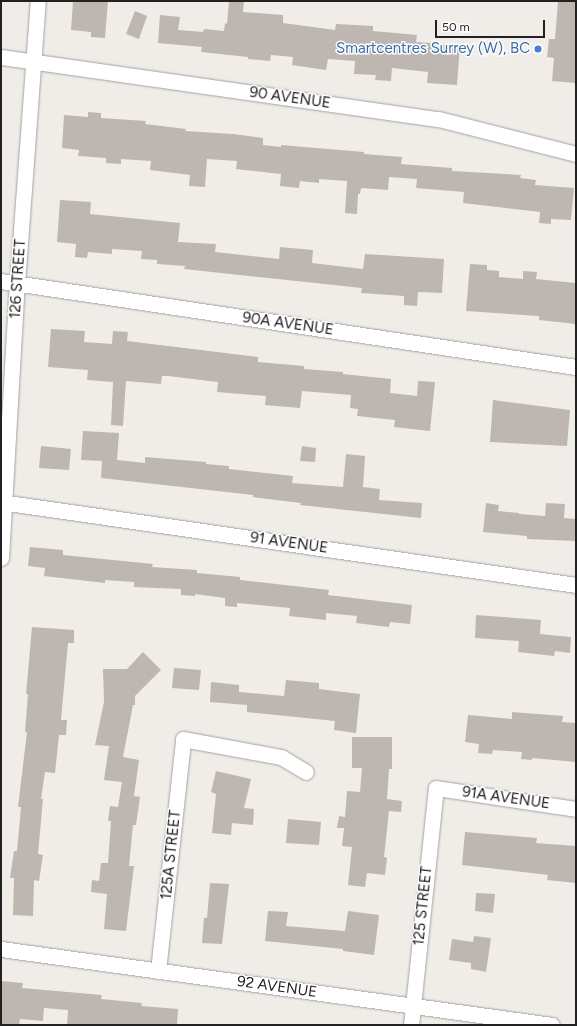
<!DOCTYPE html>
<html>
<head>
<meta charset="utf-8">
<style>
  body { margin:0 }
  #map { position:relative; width:577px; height:1026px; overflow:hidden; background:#f0ede8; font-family:Figtree,sans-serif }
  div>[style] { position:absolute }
  .building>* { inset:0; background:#beb6b1 }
  .roads { filter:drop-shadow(0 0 1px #a2a2a2) drop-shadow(0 0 1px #a2a2a2) }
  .minor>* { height:15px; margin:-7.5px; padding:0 7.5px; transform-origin:7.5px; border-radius:7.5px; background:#fff }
  .dots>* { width:11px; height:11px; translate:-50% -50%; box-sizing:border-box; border:2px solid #fff; border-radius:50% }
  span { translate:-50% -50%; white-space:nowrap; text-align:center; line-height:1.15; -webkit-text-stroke:3px #fff; paint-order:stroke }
  .shop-label { font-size:15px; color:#366cbe }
  .right { translate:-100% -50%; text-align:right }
  .street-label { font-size:15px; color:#212121 }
  .frame { position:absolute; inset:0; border:2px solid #212121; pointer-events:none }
  .scale { position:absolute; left:435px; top:20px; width:110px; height:18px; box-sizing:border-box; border:2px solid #212121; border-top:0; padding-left:5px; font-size:12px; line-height:14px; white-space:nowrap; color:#212121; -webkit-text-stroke:3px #fff; paint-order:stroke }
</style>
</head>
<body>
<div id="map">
  <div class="building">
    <i style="clip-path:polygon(73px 1px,108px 1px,105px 38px,91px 37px,91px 32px,71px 30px)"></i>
    <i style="clip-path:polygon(229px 1px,244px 1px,243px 12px,283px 15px,283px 23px,335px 30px,336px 24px,373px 26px,373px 31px,417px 35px,416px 42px,460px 45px,457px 85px,427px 83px,428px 72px,392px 68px,391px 81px,375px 80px,376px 75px,354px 74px,355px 61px,328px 59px,326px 70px,292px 65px,293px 57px,271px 55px,270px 61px,248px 59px,248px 57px,201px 52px,202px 47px,158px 43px,160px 15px,180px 17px,178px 30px,203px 32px,204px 29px,224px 31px,225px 23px,227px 24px)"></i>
    <i style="clip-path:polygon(558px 1px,576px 1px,576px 83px,552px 81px,554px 58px,547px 57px,549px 39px,555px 39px)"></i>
    <i style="clip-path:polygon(135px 11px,147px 16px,139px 39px,126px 34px)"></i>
    <i style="clip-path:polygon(88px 112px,101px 113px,101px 118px,146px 121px,145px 124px,186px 129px,185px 131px,233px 134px,263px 138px,263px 145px,281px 147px,281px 145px,364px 152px,364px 154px,402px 157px,401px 164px,452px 168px,452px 171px,521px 175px,520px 178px,536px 180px,535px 185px,574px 188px,571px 220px,551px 219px,551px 224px,539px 223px,540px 212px,463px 203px,464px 192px,416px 188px,417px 179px,389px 177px,388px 190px,361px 188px,360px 194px,358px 194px,357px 214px,345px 213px,347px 181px,319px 179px,319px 183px,300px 181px,299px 188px,280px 186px,281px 174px,236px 169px,237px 161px,207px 159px,205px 187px,189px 186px,190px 175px,150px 170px,151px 161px,121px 159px,121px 164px,106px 163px,106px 158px,78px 156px,79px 150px,62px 148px,64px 115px,88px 117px)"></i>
    <i style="clip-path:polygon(60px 200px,91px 202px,90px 214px,180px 223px,178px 242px,216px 244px,215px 252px,279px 259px,280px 247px,313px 250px,312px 263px,363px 269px,365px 254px,444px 259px,442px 293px,418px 292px,417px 306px,404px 305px,404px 296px,361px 293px,362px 288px,184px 269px,185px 266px,157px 264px,157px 260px,141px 259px,142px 251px,112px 249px,112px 254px,88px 252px,87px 258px,75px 257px,76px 244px,57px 242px)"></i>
    <i style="clip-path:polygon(470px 264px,487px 265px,487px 270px,499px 271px,499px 277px,523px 279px,523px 271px,537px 272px,536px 279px,576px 283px,576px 324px,539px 320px,539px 316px,466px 311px)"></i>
    <i style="clip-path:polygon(51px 329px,85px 331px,84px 342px,112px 344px,113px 331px,128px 332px,127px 341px,258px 357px,258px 362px,304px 366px,304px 369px,343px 372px,343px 374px,391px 379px,390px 393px,417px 396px,418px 381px,435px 382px,430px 431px,394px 427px,395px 420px,357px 416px,358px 409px,350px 408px,351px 395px,302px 391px,300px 408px,265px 405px,266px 396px,217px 392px,218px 382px,168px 376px,162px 376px,161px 384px,126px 381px,123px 426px,111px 425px,113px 382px,87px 380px,88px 370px,48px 367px)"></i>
    <i style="clip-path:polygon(493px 400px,570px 410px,567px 446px,490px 442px)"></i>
    <i style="clip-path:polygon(83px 431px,119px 433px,117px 460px,145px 463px,145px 457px,206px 462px,206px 464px,229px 466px,229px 469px,293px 476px,292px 483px,343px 487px,346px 454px,365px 456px,363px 487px,380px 489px,379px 500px,422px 503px,421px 518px,300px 505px,301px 503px,253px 497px,253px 495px,101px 478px,102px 461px,81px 460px)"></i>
    <i style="clip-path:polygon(41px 446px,71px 449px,69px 470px,39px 468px)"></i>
    <i style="clip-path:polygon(302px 446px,316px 448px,315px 462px,300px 461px)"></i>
    <i style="clip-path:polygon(486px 503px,499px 505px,498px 511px,519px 513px,519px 514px,545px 516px,546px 503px,565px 504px,564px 518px,576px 519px,576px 541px,527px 539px,527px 536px,483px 532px)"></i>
    <i style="clip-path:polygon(30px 547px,63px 550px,63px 555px,153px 564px,152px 567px,197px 570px,197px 573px,240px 577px,240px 580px,329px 590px,328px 595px,412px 605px,410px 624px,390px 622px,389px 627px,356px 623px,357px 616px,326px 613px,326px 620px,289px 616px,290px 608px,237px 603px,237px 607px,225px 606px,225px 598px,195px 594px,195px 596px,181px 595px,181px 589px,134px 587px,134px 582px,105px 580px,105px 583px,44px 576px,45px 568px,28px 566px)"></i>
    <i style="clip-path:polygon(476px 615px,541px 620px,540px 634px,571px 637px,570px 653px,555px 651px,554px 656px,518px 652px,519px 641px,475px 638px)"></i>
    <i style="clip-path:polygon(32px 627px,74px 630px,74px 643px,68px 643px,61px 720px,67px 720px,66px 735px,59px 735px,55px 773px,45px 772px,41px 799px,43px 799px,38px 854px,43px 855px,39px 881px,34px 880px,33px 916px,13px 915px,14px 878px,10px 878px,14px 851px,17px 851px,21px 807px,18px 807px,27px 732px,25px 732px,28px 694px,26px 694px)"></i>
    <i style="clip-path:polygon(143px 652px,161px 670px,135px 696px,135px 705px,133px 705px,123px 757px,139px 760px,134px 796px,140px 797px,136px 825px,133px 825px,129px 866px,134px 866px,126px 931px,104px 929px,107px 894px,91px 892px,92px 880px,99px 881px,101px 863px,108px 863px,111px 821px,108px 821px,110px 806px,118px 807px,122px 782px,104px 780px,109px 746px,95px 745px,104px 702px,103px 669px,127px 669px)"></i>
    <i style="clip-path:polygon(174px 668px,201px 670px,199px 690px,172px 688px)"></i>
    <i style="clip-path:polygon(286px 680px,319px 683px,319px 689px,360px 694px,356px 733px,334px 730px,335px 721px,247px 712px,247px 705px,210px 702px,211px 682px,239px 685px,239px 692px,284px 696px)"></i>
    <i style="clip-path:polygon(512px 712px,563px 716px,562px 722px,576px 723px,576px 762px,532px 758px,532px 760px,521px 759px,522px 752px,493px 750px,492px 754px,478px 753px,479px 744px,465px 742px,468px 715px,512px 719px)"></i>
    <i style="clip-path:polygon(352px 737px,392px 737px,392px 769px,389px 769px,387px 799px,402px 801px,401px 812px,389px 811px,384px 857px,387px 858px,385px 875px,367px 873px,365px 887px,348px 885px,352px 847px,342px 846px,344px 828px,337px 828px,339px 816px,345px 817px,347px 791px,360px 792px,362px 768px,352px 768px)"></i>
    <i style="clip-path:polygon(216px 771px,251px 779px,244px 808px,254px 809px,253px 825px,232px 823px,231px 835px,212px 833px,216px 794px,211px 792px)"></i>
    <i style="clip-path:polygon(288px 819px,321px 822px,319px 845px,286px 843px)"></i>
    <i style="clip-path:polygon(465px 832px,537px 838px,536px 843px,576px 846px,576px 883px,547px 880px,548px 875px,462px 865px)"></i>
    <i style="clip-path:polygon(210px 883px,229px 884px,222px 944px,202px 943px,204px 918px,207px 918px)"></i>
    <i style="clip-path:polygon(476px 893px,495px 894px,493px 913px,475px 911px)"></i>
    <i style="clip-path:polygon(268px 911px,288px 912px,286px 926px,345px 931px,348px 911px,379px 915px,374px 955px,343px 951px,343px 949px,265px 941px)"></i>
    <i style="clip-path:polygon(474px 936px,491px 938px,486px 972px,471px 969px,471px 963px,449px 960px,452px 939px,473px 942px)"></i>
    <i style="clip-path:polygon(1px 981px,23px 983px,22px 988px,102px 995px,101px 999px,142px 1003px,141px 1006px,178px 1009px,177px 1025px,67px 1025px,68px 1010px,44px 1008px,43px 1021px,20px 1019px,19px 1025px,1px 1025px)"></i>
  </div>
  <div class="roads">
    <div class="minor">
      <i style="left:1px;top:57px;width:442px;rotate:8.1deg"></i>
      <i style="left:439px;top:119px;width:141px;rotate:14.3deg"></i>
      <i style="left:1px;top:281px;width:581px;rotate:8.51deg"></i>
      <i style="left:1px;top:502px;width:581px;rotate:8.21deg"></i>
      <i style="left:1px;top:558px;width:274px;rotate:-86.7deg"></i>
      <i style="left:17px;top:284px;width:284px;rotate:-85.8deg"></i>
      <i style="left:1px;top:949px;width:556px;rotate:7.85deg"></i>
      <i style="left:158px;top:971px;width:233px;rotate:-83.8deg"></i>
      <i style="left:183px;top:739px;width:100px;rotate:10.4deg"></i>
      <i style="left:281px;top:757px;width:29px;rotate:31deg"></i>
      <i style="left:411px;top:1025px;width:238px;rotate:-84deg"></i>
      <i style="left:436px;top:788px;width:142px;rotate:8.5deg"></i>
    </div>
  </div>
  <div class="dots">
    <i style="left:538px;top:49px;background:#3f7fe0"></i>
  </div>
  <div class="shop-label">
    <span class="right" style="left:530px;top:49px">Smartcentres Surrey (W), BC</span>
  </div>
  <div class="street-label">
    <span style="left:290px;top:98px;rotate:8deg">90 AVENUE</span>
    <span style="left:18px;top:279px;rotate:-86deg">126 STREET</span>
    <span style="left:288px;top:324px;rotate:8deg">90A AVENUE</span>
    <span style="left:289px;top:543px;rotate:8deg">91 AVENUE</span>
    <span style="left:506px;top:798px;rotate:8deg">91A AVENUE</span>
    <span style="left:171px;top:855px;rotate:-84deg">125A STREET</span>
    <span style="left:423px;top:906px;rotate:-84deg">125 STREET</span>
    <span style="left:277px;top:987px;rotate:8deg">92 AVENUE</span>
  </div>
  <div class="frame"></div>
  <div class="scale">50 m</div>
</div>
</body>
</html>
